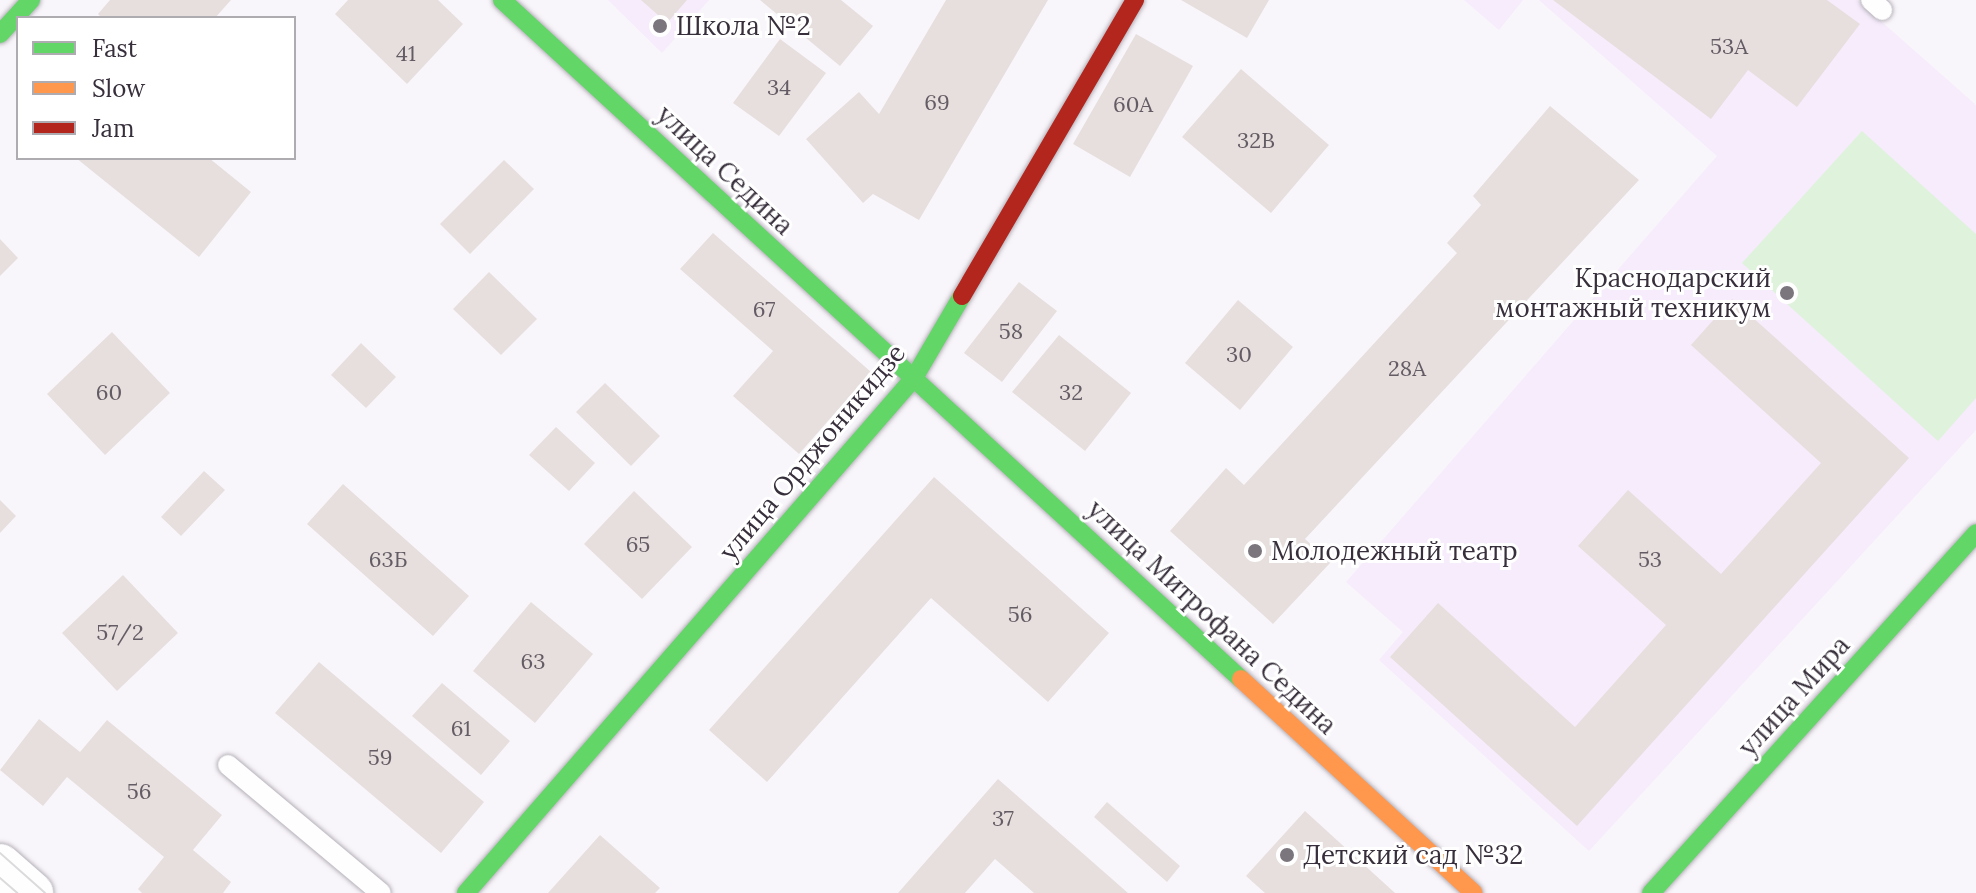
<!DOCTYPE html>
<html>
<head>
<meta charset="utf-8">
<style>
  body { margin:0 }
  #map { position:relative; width:1976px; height:893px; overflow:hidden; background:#f9f6fb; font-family:Lora,serif }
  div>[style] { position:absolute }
  .built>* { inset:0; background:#f6ecfc }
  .green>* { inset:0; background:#dff2dc }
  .building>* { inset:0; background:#e6dfdd }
  .roads { filter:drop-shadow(0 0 2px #b5b0b8) drop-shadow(0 0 2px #b5b0b8) }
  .lane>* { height:20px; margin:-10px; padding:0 10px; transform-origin:10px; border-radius:10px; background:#fefefe }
  .street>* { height:42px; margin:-21px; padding:0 21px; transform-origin:21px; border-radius:21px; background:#fefefe }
  .fast>* { height:18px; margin:-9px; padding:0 9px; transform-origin:9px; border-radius:9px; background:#63d668 }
  .slow>* { height:18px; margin:-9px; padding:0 9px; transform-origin:9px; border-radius:9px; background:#ff974d }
  .jam>* { height:18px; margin:-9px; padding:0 9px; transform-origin:9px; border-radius:9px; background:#b3261e }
  .tram>* { height:2px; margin:-1px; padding:0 1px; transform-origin:1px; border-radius:1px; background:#dbdadc }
  .dots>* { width:22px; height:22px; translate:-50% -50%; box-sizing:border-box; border:4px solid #fff; border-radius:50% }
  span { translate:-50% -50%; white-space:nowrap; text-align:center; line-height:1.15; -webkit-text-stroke:6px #fff; paint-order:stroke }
  .number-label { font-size:22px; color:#645c64 }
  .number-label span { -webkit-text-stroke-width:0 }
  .poi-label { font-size:26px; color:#372f3b }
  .left { translate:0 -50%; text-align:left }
  .right { translate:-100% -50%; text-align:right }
  .street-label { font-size:26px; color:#372f3b }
  .legend { position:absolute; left:16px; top:16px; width:280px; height:144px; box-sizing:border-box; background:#fff; border:2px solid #afacb1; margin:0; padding:10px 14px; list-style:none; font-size:24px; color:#372f3b }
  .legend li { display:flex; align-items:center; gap:16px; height:40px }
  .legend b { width:40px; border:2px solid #afacb1 }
</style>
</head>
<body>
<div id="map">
  <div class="built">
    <i style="clip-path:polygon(608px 0,709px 0,662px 53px)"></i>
    <i style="clip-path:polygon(1464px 0,1523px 0,1499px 30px)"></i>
    <i style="clip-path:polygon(1539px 0,1857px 0,1976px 105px,1976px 430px,1589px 851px,1379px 660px,1403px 632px,1346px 582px,1717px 156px)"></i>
  </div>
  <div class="green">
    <i style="clip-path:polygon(1862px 131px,1976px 234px,1976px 398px,1938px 441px,1742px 263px)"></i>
  </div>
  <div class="building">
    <i style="clip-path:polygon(110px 0,231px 0,215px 18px,102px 18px,98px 14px)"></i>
    <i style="clip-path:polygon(348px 0,438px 0,463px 24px,407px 84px,335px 14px)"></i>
    <i style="clip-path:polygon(641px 0,687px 0,667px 23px)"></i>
    <i style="clip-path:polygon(760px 0,841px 0,873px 26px,840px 66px)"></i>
    <i style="clip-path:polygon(946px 0,1048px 0,919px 220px,873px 194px,863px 203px,806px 139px,859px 92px,879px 114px)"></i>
    <i style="clip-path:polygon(1181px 0,1269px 0,1247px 38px)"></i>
    <i style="clip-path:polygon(1553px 0,1827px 0,1860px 24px,1797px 107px,1748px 70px,1711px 119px)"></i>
    <i style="clip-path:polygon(1136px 34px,1193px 66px,1130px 177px,1073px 144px)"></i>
    <i style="clip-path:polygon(780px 39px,826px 73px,779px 136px,733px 103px)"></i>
    <i style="clip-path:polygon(1241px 69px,1329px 145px,1271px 213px,1182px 137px)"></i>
    <i style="clip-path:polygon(1550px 106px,1639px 180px,1305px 539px,1331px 562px,1273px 624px,1170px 531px,1226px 468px,1244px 485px,1457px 253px,1447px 243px,1481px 205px,1473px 196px)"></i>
    <i style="clip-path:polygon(76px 158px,209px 158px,251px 192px,199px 257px)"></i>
    <i style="clip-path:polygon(504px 160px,534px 189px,470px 254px,440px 224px)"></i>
    <i style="clip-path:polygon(713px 233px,871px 372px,799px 454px,733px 396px,773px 351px,680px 269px)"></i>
    <i style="clip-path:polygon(0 239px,18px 258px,0 276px)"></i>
    <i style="clip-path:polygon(489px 272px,537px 319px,501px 355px,453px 309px)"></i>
    <i style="clip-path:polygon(1019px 282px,1057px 311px,1002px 382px,964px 353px)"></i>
    <i style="clip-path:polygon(1732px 299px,1909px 458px,1577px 826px,1390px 657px,1438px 603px,1575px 727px,1666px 625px,1578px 546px,1628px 490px,1721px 574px,1821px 463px,1691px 345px)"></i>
    <i style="clip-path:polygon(1238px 300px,1293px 347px,1240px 410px,1185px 363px)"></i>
    <i style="clip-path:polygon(112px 332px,170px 393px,105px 455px,47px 394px)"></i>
    <i style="clip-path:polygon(1059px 335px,1131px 393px,1085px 451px,1012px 392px)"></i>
    <i style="clip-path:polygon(361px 343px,396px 377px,366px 408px,331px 375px)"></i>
    <i style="clip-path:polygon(605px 383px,660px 436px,631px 466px,576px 412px)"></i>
    <i style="clip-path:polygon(556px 427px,595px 463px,569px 491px,529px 455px)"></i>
    <i style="clip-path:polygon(204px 471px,225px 490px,181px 536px,161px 517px)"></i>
    <i style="clip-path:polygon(934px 477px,1109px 633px,1048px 702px,931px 598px,767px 782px,709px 730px)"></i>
    <i style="clip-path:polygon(343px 484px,469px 596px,433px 636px,307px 524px)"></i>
    <i style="clip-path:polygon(634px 491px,692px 547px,642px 599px,584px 544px)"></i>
    <i style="clip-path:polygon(0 500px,16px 516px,0 533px)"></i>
    <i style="clip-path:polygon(123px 575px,178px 633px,117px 691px,62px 633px)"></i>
    <i style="clip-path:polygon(531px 602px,593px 654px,535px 723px,473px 671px)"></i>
    <i style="clip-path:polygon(319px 662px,484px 802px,441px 853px,275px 713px)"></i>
    <i style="clip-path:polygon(442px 683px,510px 741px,481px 775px,412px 716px)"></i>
    <i style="clip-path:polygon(39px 719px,80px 752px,107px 720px,222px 815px,193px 850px,231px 882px,223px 893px,142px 893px,138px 889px,164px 857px,67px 777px,43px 806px,0 770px)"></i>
    <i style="clip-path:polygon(998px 779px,1128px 893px,1034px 893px,995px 859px,965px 893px,898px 893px)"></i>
    <i style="clip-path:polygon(1107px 802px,1180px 866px,1167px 882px,1094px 817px)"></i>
    <i style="clip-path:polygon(1305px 811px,1395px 893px,1265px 893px,1246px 876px)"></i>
    <i style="clip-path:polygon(600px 835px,660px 888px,655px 893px,548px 893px)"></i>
  </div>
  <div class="roads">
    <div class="lane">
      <i style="left:1871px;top:0;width:15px;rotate:42deg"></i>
      <i style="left:228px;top:765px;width:199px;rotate:39.9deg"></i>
    </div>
    <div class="street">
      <i style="left:0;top:865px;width:43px;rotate:41.2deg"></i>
    </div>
    <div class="fast">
      <i style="left:502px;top:0;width:1004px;rotate:42.58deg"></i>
      <i style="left:0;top:34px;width:46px;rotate:-47.6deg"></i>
      <i style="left:466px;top:893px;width:683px;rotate:-48.98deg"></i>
      <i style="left:914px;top:378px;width:95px;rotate:-59.7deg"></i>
      <i style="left:1651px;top:893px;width:485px;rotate:-47.9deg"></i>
    </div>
    <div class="slow">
      <i style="left:1241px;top:679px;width:316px;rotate:42.6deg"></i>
    </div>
    <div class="jam">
      <i style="left:962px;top:296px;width:343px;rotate:-59.7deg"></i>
    </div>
  </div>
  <div class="tram">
    <i style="left:0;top:853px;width:60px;rotate:41.6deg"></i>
    <i style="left:0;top:878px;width:23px;rotate:41deg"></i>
  </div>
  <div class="dots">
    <i style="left:660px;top:26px;background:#7b757e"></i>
    <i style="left:1787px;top:293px;background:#7b757e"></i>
    <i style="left:1255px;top:551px;background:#7b757e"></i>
    <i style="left:1287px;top:855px;background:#7b757e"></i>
  </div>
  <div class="number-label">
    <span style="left:1729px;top:47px">53А</span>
    <span style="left:406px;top:54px">41</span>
    <span style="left:779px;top:88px">34</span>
    <span style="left:937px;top:103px">69</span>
    <span style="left:1133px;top:105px">60А</span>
    <span style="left:1256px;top:141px">32В</span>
    <span style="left:764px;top:310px">67</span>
    <span style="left:1011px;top:332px">58</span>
    <span style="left:1239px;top:355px">30</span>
    <span style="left:1407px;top:369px">28А</span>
    <span style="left:109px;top:393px">60</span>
    <span style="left:1071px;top:393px">32</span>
    <span style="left:638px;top:545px">65</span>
    <span style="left:388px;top:560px">63Б</span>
    <span style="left:1650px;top:560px">53</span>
    <span style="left:1020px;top:615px">56</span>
    <span style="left:120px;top:633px">57/2</span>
    <span style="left:533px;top:662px">63</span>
    <span style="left:461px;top:729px">61</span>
    <span style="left:380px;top:758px">59</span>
    <span style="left:139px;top:792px">56</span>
    <span style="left:1003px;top:819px">37</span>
  </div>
  <div class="poi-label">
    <span class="left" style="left:676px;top:26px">Школа №2</span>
    <span class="right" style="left:1771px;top:293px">Краснодарский<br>монтажный техникум</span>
    <span class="left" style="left:1271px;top:551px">Молодежный театр</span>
    <span class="left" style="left:1303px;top:855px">Детский сад №32</span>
  </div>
  <div class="street-label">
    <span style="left:725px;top:170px;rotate:43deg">улица Седина</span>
    <span style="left:812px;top:452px;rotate:-50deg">улица Орджоникидзе</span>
    <span style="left:1212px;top:617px;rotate:43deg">улица Митрофана Седина</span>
    <span style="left:1794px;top:696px;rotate:-48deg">улица Мира</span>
  </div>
  <ul class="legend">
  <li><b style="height:10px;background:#63d668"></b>Fast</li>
  <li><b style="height:10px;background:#ff974d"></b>Slow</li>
  <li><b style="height:10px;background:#b3261e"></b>Jam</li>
  </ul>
</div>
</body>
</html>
